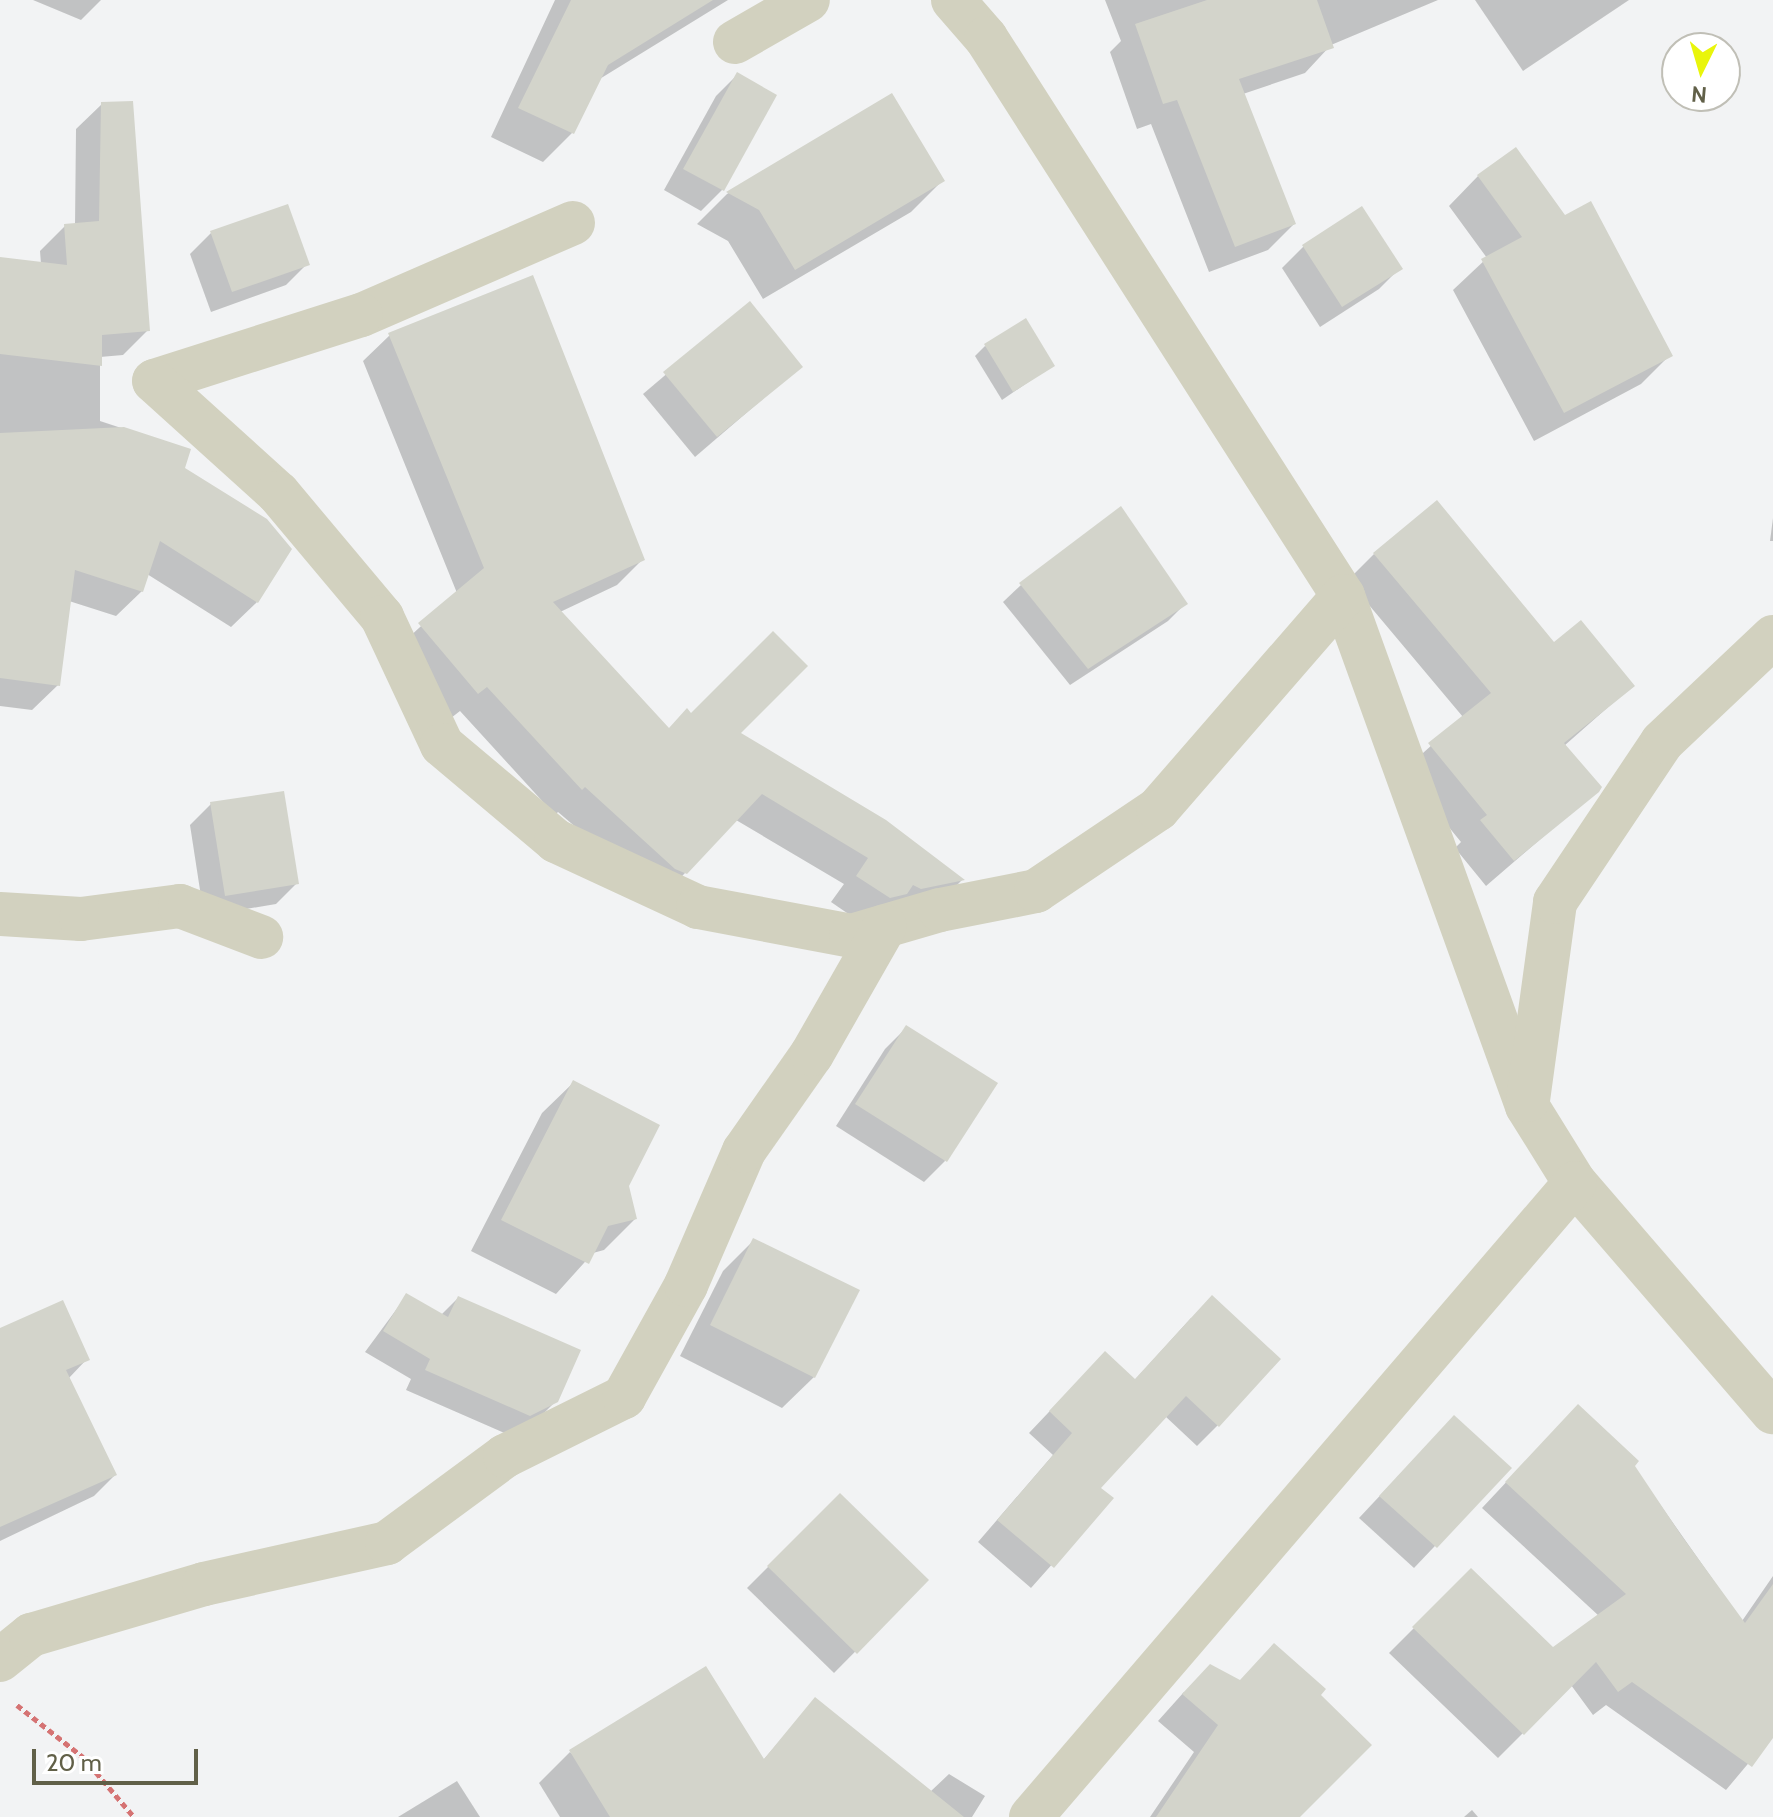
<!DOCTYPE html>
<html>
<head>
<meta charset="utf-8">
<style>
  body { margin:0 }
  #map { position:relative; width:1773px; height:1817px; overflow:hidden; background:#f2f3f4; font-family:Cabin,sans-serif }
  div>[style] { position:absolute }
  .shadow>* { inset:0; background:#0003 }
  .building>* { inset:0; background:#d3d4cb }
  .path>* { height:5px; margin-top:-2.5px; transform-origin:0; background:repeating-linear-gradient(90deg,#d57373 0 6px,transparent 0 10px) }
  .street>* { height:44px; margin:-22px; padding:0 22px; transform-origin:22px; border-radius:22px; background:#d2d1bf }
  span { translate:-50% -50%; white-space:nowrap; text-align:center; line-height:1.15; -webkit-text-stroke:7px #fff; paint-order:stroke }
  .north { position:absolute; left:1661px; top:32px; width:80px; height:80px; box-sizing:border-box; background:#fff; border:2px solid #c0bfb6; border-radius:50%; rotate:185deg; font-size:22px; font-weight:700; line-height:32px; text-align:center; color:#616048 }
  .north::after { content:''; display:block; margin:auto; width:28px; height:36px; background:#e9f50b; clip-path:polygon(50% 0,100% 100%,50% 72%,0 100%) }
  .scale { position:absolute; left:32px; top:1749px; width:166px; height:36px; box-sizing:border-box; border:4px solid #616048; border-top:0; padding-left:10px; font-size:24px; line-height:28px; white-space:nowrap; color:#616048; -webkit-text-stroke:6px #fff; paint-order:stroke }
</style>
</head>
<body>
<div id="map">
  <div class="shadow">
    <i style="clip-path:polygon(33px 0,101px 0,81px 20px)"></i>
    <i style="clip-path:polygon(555px 0,728px 0,598px 80px,572px 133px,543px 162px,491px 137px)"></i>
    <i style="clip-path:polygon(1105px 0,1438px 0,1331px 45px,1305px 73px,1243px 94px,1294px 224px,1268px 250px,1209px 272px,1151px 124px,1137px 129px,1110px 52px,1121px 41px)"></i>
    <i style="clip-path:polygon(1475px 0,1629px 0,1523px 71px)"></i>
    <i style="clip-path:polygon(737px 75px,722px 190px,701px 211px,664px 190px,716px 96px)"></i>
    <i style="clip-path:polygon(891px 96px,943px 180px,911px 212px,763px 299px,728px 241px,697px 224px,727px 194px)"></i>
    <i style="clip-path:polygon(102px 104px,148px 330px,123px 355px,100px 357px,100px 421px,188px 450px,182px 468px,257px 602px,231px 627px,147px 574px,142px 591px,116px 616px,69px 601px,58px 685px,32px 710px,0 706px,0 259px,41px 264px,40px 251px,65px 226px,75px 225px,76px 129px)"></i>
    <i style="clip-path:polygon(1478px 176px,1670px 355px,1641px 384px,1534px 441px,1453px 290px,1487px 258px,1449px 206px)"></i>
    <i style="clip-path:polygon(1362px 209px,1400px 268px,1379px 289px,1320px 327px,1282px 268px,1303px 247px)"></i>
    <i style="clip-path:polygon(211px 233px,307px 264px,286px 285px,211px 312px,190px 254px)"></i>
    <i style="clip-path:polygon(749px 304px,800px 367px,695px 457px,643px 394px)"></i>
    <i style="clip-path:polygon(390px 335px,643px 559px,617px 585px,560px 612px,668px 730px,738px 733px,962px 880px,937px 905px,863px 924px,831px 902px,844px 884px,736px 820px,660px 899px,558px 812px,555px 815px,460px 711px,451px 718px,394px 651px,457px 593px,363px 361px)"></i>
    <i style="clip-path:polygon(985px 346px,1052px 366px,1002px 400px,975px 356px)"></i>
    <i style="clip-path:polygon(1773px 518px,1773px 541px,1770px 541px)"></i>
    <i style="clip-path:polygon(1374px 554px,1632px 686px,1564px 746px,1597px 790px,1486px 886px,1455px 848px,1461px 842px,1403px 771px,1463px 717px,1348px 580px)"></i>
    <i style="clip-path:polygon(1021px 585px,1185px 604px,1168px 621px,1070px 685px,1003px 602px)"></i>
    <i style="clip-path:polygon(211px 804px,297px 883px,276px 904px,204px 916px,190px 825px)"></i>
    <i style="clip-path:polygon(906px 1028px,945px 1161px,924px 1182px,836px 1126px,885px 1049px)"></i>
    <i style="clip-path:polygon(574px 1082px,627px 1185px,635px 1219px,604px 1250px,593px 1253px,556px 1294px,471px 1251px,542px 1113px)"></i>
    <i style="clip-path:polygon(754px 1240px,814px 1377px,782px 1408px,680px 1356px,723px 1271px)"></i>
    <i style="clip-path:polygon(407px 1295px,441px 1315px,458px 1298px,556px 1401px,536px 1421px,509px 1435px,406px 1390px,411px 1379px,365px 1352px)"></i>
    <i style="clip-path:polygon(1191px 1318px,1218px 1425px,1197px 1446px,1165px 1416px,1099px 1488px,1111px 1498px,1031px 1588px,978px 1542px,1053px 1455px,1029px 1433px,1084px 1375px,1134px 1381px)"></i>
    <i style="clip-path:polygon(0 1330px,87px 1359px,68px 1379px,115px 1475px,94px 1496px,0 1541px)"></i>
    <i style="clip-path:polygon(1554px 1431px,1633px 1466px,1742px 1621px,1773px 1576px,1773px 1734px,1726px 1790px,1606px 1705px,1593px 1715px,1571px 1685px,1498px 1758px,1389px 1653px,1471px 1571px,1553px 1650px,1599px 1616px,1482px 1508px)"></i>
    <i style="clip-path:polygon(1433px 1439px,1509px 1468px,1414px 1568px,1359px 1518px)"></i>
    <i style="clip-path:polygon(840px 1495px,926px 1580px,834px 1673px,747px 1588px)"></i>
    <i style="clip-path:polygon(1184px 1692px,1318px 1695px,1297px 1817px,1150px 1817px,1194px 1752px,1158px 1721px)"></i>
    <i style="clip-path:polygon(815px 1700px,930px 1792px,949px 1774px,985px 1796px,972px 1817px,714px 1817px)"></i>
    <i style="clip-path:polygon(570px 1752px,641px 1817px,560px 1817px,539px 1783px)"></i>
    <i style="clip-path:polygon(457px 1781px,480px 1817px,398px 1817px)"></i>
    <i style="clip-path:polygon(1472px 1810px,1478px 1817px,1464px 1817px)"></i>
  </div>
  <div class="building">
    <i style="clip-path:polygon(571px 0,713px 0,608px 65px,574px 134px,518px 108px)"></i>
    <i style="clip-path:polygon(1207px 0,1317px 0,1334px 48px,1239px 79px,1296px 224px,1235px 247px,1177px 100px,1163px 104px,1135px 24px)"></i>
    <i style="clip-path:polygon(737px 72px,777px 95px,724px 191px,683px 169px)"></i>
    <i style="clip-path:polygon(892px 93px,945px 181px,795px 270px,759px 210px,726px 192px)"></i>
    <i style="clip-path:polygon(133px 101px,150px 331px,102px 335px,102px 366px,0 354px,0 257px,67px 265px,64px 224px,99px 221px,101px 102px)"></i>
    <i style="clip-path:polygon(1516px 147px,1565px 215px,1591px 201px,1673px 356px,1564px 413px,1481px 259px,1522px 237px,1477px 175px)"></i>
    <i style="clip-path:polygon(288px 204px,310px 265px,232px 292px,210px 231px)"></i>
    <i style="clip-path:polygon(1362px 206px,1403px 269px,1342px 307px,1302px 245px)"></i>
    <i style="clip-path:polygon(533px 275px,645px 560px,553px 602px,669px 728px,687px 708px,691px 713px,773px 631px,808px 666px,741px 733px,886px 820px,965px 880px,921px 889px,913px 885px,907px 894px,890px 898px,856px 876px,868px 858px,762px 794px,687px 874px,675px 869px,585px 787px,582px 790px,487px 687px,478px 694px,418px 623px,484px 568px,388px 333px)"></i>
    <i style="clip-path:polygon(750px 301px,803px 367px,717px 437px,663px 372px)"></i>
    <i style="clip-path:polygon(1026px 318px,1055px 366px,1013px 392px,984px 344px)"></i>
    <i style="clip-path:polygon(124px 427px,191px 449px,185px 468px,267px 519px,292px 549px,258px 603px,160px 541px,143px 592px,75px 570px,60px 686px,0 678px,0 433px)"></i>
    <i style="clip-path:polygon(1437px 500px,1554px 642px,1581px 620px,1635px 686px,1564px 743px,1602px 787px,1599px 792px,1514px 861px,1480px 820px,1487px 815px,1428px 743px,1491px 693px,1373px 553px)"></i>
    <i style="clip-path:polygon(1121px 506px,1188px 604px,1088px 669px,1019px 583px)"></i>
    <i style="clip-path:polygon(284px 791px,299px 884px,225px 896px,210px 802px)"></i>
    <i style="clip-path:polygon(906px 1025px,998px 1083px,947px 1162px,855px 1104px)"></i>
    <i style="clip-path:polygon(573px 1080px,660px 1125px,629px 1186px,637px 1219px,608px 1226px,589px 1264px,501px 1220px)"></i>
    <i style="clip-path:polygon(753px 1238px,860px 1290px,815px 1378px,710px 1325px)"></i>
    <i style="clip-path:polygon(406px 1293px,448px 1317px,458px 1296px,581px 1350px,558px 1402px,530px 1416px,425px 1370px,430px 1359px,383px 1331px)"></i>
    <i style="clip-path:polygon(1212px 1295px,1281px 1359px,1219px 1427px,1186px 1396px,1101px 1488px,1114px 1498px,1054px 1568px,997px 1520px,1072px 1433px,1049px 1411px,1105px 1351px,1135px 1379px)"></i>
    <i style="clip-path:polygon(63px 1300px,90px 1360px,66px 1370px,117px 1475px,0 1527px,0 1328px)"></i>
    <i style="clip-path:polygon(1578px 1404px,1639px 1461px,1635px 1466px,1681px 1535px,1745px 1623px,1773px 1584px,1773px 1738px,1752px 1767px,1632px 1682px,1618px 1692px,1596px 1662px,1524px 1735px,1412px 1627px,1471px 1568px,1553px 1647px,1626px 1594px,1505px 1482px)"></i>
    <i style="clip-path:polygon(1454px 1415px,1512px 1468px,1437px 1548px,1379px 1496px)"></i>
    <i style="clip-path:polygon(840px 1493px,929px 1580px,857px 1654px,767px 1566px)"></i>
    <i style="clip-path:polygon(1274px 1643px,1326px 1689px,1321px 1695px,1372px 1745px,1300px 1817px,1156px 1817px,1218px 1725px,1182px 1694px,1210px 1664px,1240px 1680px)"></i>
    <i style="clip-path:polygon(706px 1666px,764px 1759px,815px 1697px,964px 1817px,610px 1817px,569px 1750px)"></i>
  </div>
  <div class="path">
    <i style="left:17px;top:1705px;width:84px;rotate:38.2deg"></i>
    <i style="left:83px;top:1757px;width:79px;rotate:49.6deg"></i>
  </div>
  <div class="street">
    <i style="left:953px;top:0;width:50px;rotate:49deg"></i>
    <i style="left:986px;top:38px;width:662px;rotate:57.39deg"></i>
    <i style="left:1343px;top:596px;width:542px;rotate:70.16deg"></i>
    <i style="left:1527px;top:1106px;width:91px;rotate:58.1deg"></i>
    <i style="left:1575px;top:1183px;width:303px;rotate:49.2deg"></i>
    <i style="left:735px;top:42px;width:84px;rotate:-29.9deg"></i>
    <i style="left:573px;top:223px;width:231px;rotate:156.5deg"></i>
    <i style="left:361px;top:315px;width:217px;rotate:162.3deg"></i>
    <i style="left:154px;top:381px;width:167px;rotate:42.1deg"></i>
    <i style="left:278px;top:493px;width:162px;rotate:50deg"></i>
    <i style="left:382px;top:617px;width:141px;rotate:64.9deg"></i>
    <i style="left:442px;top:745px;width:149px;rotate:40.1deg"></i>
    <i style="left:556px;top:841px;width:157px;rotate:24.9deg"></i>
    <i style="left:698px;top:907px;width:156px;rotate:10.7deg"></i>
    <i style="left:851px;top:936px;width:93px;rotate:-16.3deg"></i>
    <i style="left:940px;top:910px;width:98px;rotate:-11.2deg"></i>
    <i style="left:1036px;top:891px;width:147px;rotate:-33.9deg"></i>
    <i style="left:1158px;top:809px;width:282px;rotate:-49deg"></i>
    <i style="left:0;top:914px;width:81px;rotate:3.5deg"></i>
    <i style="left:81px;top:919px;width:100px;rotate:-7.5deg"></i>
    <i style="left:180px;top:906px;width:87px;rotate:20.9deg"></i>
    <i style="left:1528px;top:1100px;width:200px;rotate:-82.2deg"></i>
    <i style="left:1555px;top:902px;width:192px;rotate:-56.2deg"></i>
    <i style="left:1662px;top:742px;width:153px;rotate:-43.4deg"></i>
    <i style="left:0;top:1660px;width:40px;rotate:-39deg"></i>
    <i style="left:31px;top:1635px;width:180px;rotate:-16.4deg"></i>
    <i style="left:204px;top:1584px;width:188px;rotate:-12.6deg"></i>
    <i style="left:387px;top:1543px;width:147px;rotate:-36.4deg"></i>
    <i style="left:505px;top:1456px;width:133px;rotate:-26.4deg"></i>
    <i style="left:624px;top:1397px;width:128px;rotate:-61deg"></i>
    <i style="left:686px;top:1285px;width:146px;rotate:-66.6deg"></i>
    <i style="left:744px;top:1151px;width:118px;rotate:-55deg"></i>
    <i style="left:812px;top:1054px;width:147px;rotate:-60.3deg"></i>
    <i style="left:1031px;top:1817px;width:835px;rotate:-49.37deg"></i>
  </div>
  <div class="north">N</div>
  <div class="scale">20 m</div>
</div>
</body>
</html>
